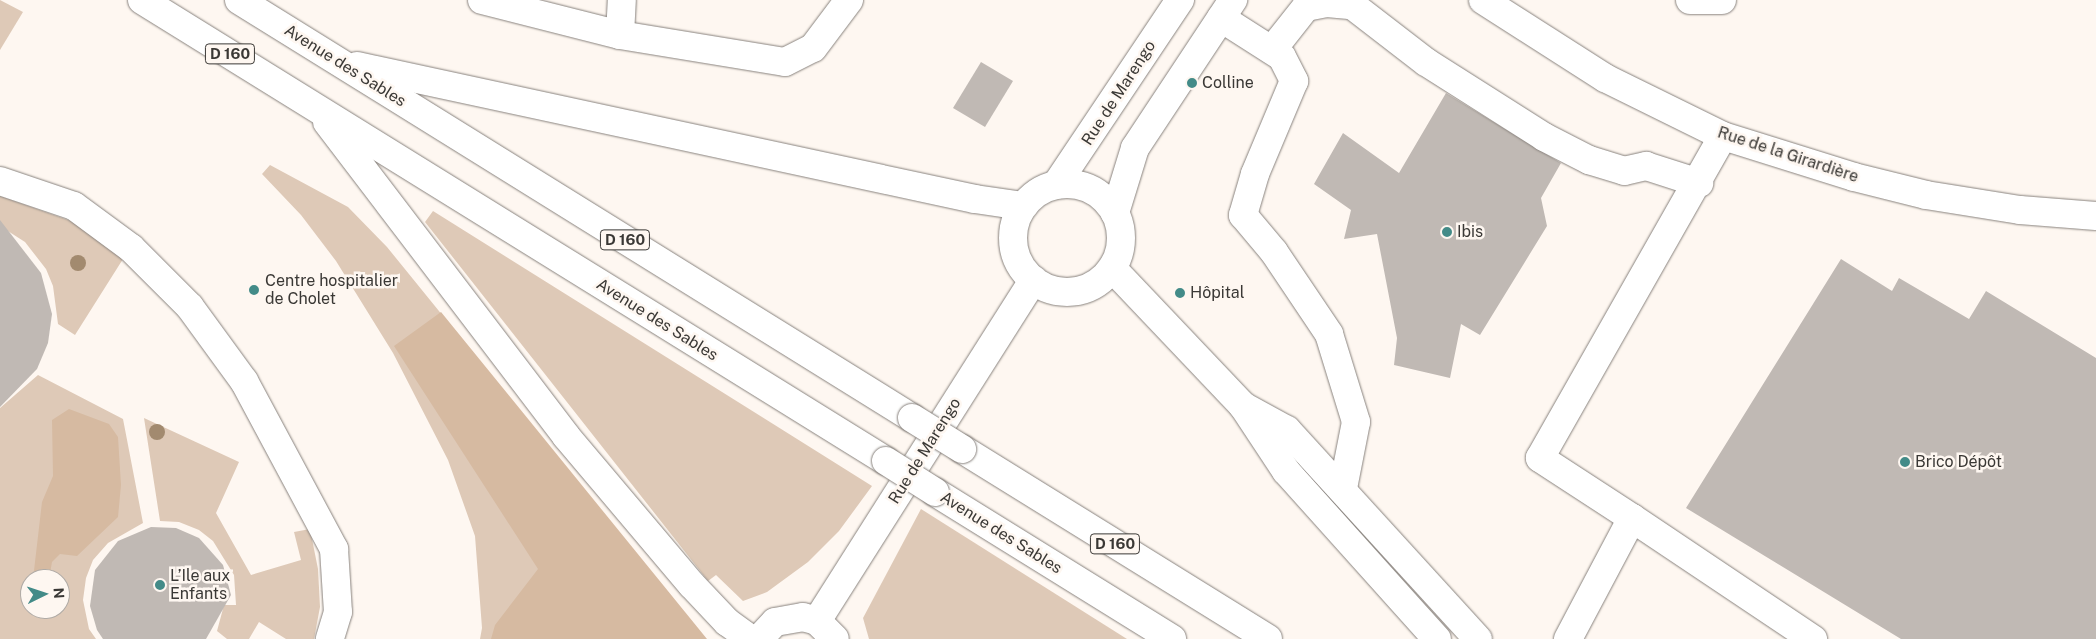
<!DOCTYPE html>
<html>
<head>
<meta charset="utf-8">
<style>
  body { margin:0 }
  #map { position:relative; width:2096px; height:639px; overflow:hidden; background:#fef7f1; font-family:"Public Sans",sans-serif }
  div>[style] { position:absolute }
  .green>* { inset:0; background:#dec9b7 }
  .forest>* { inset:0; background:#d6baa1 }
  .building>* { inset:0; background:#c0b9b4 }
  .roads { filter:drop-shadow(0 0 1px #88827d) drop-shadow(0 0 1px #88827d) }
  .minor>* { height:28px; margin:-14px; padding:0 14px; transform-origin:14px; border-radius:14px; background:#fff }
  .minor>.ring { margin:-14px; padding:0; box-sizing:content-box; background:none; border:28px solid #fff; border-radius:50% }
  .major>* { height:28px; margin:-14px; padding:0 14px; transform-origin:14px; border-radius:14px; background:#fff }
  .bridges { filter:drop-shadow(0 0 1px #88827d) drop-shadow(0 0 1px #88827d) }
  .major-bridge>* { height:28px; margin:-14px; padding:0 14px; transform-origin:14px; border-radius:14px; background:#fff }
  .trees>* { width:16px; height:16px; margin:-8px; border-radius:50%; background:#a28a6f }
  .dots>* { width:14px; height:14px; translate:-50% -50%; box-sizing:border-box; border:2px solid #fef7f1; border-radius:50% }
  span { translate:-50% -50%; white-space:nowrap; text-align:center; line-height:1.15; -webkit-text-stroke:5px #fef7f1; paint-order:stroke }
  .shield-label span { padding:1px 4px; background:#fef7f1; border:1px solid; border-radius:4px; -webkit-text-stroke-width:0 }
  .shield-label { font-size:15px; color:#3a3835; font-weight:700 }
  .street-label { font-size:16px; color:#3a3835 }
  .poi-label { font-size:16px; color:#3a3835 }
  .left { translate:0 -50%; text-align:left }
  .north { position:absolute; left:20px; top:569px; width:50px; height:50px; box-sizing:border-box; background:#fef7f1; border:1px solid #b0aba6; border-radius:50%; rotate:86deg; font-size:14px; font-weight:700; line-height:20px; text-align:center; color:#3a3835 }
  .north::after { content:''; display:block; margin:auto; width:18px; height:22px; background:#438b88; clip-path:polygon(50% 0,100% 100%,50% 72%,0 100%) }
</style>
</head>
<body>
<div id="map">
  <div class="green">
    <i style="clip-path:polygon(0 0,23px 12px,0 50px)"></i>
    <i style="clip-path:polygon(270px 165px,348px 207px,387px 247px,705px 639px,480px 639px,482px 628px,475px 536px,448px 460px,393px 353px,336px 261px,301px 215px,262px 174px)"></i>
    <i style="clip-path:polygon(0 196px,74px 222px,123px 259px,75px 335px,58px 324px,53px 286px,46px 269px,25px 242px,0 226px)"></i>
    <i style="clip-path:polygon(433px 211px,872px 486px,839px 531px,808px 562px,767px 592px,743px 601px,716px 575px,708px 581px,425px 222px)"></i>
    <i style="clip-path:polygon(evenodd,38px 375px,123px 419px,143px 523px,108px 543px,93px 560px,86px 578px,83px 600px,89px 629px,96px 639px,0 639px,0 408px,38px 375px,30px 579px,60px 579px,60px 609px,30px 609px,30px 579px)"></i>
    <i style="clip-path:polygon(144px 418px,239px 462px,216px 513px,251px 575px,301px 560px,294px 532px,310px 529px,318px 569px,320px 607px,314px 639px,286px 639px,259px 622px,249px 639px,227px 639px,217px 631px,224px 605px,236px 605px,234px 575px,213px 541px,199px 530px,179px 522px,160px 521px)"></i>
    <i style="clip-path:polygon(921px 509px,1127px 639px,869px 639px,863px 618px)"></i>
  </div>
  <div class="forest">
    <i style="clip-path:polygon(441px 312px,707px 639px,491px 639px,495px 625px,538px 569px,394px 346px)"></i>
    <i style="clip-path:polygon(69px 409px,109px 424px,118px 437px,121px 485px,118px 517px,77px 556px,60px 554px,52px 562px,49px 579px,33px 579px,42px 502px,53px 476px,52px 420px)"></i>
  </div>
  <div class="building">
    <i style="clip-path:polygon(981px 62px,1013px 81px,985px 127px,953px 108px)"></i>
    <i style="clip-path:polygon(1446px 93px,1561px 163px,1541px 198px,1547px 226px,1480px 335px,1461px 324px,1450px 378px,1394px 365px,1397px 338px,1377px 234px,1344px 239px,1351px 210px,1314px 184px,1343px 133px,1399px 173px)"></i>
    <i style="clip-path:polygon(0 220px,41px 273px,52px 314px,48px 343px,37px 369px,0 407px)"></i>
    <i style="clip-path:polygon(1841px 259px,1892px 291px,1899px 278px,1969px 319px,1986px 291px,2096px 358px,2096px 639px,1901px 639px,1686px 508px)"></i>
    <i style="clip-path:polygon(151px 527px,176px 528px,199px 538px,223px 565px,231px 595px,206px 639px,103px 639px,97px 630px,90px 606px,95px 570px,118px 541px)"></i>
  </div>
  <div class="roads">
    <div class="minor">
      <i style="left:482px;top:0;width:142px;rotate:14.2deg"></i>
      <i style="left:620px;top:35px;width:167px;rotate:9.3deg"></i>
      <i style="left:785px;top:62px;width:31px;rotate:-27deg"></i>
      <i style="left:813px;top:48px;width:60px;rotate:-53.1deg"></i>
      <i style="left:1483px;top:0;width:145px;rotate:32.6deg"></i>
      <i style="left:1605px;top:78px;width:131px;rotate:26.2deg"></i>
      <i style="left:1723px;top:136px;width:137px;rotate:17.4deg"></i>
      <i style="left:1854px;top:177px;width:74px;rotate:14deg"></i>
      <i style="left:1926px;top:195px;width:95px;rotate:9.1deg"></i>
      <i style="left:2020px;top:210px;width:76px;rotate:4.5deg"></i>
      <i style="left:1690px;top:0;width:32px"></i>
      <i style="left:1221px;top:18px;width:72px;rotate:32.6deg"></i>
      <i style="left:1282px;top:57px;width:27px;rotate:63deg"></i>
      <i style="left:1294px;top:81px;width:101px;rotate:112.8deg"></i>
      <i style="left:1255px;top:174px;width:43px;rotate:106.3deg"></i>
      <i style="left:1243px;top:215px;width:48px;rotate:50deg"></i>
      <i style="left:1274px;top:252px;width:99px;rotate:56.1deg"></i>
      <i style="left:1329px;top:334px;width:92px;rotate:72.9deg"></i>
      <i style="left:1356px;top:422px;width:67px;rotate:101.1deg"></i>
      <i style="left:620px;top:35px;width:35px;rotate:-87deg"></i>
      <i style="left:1272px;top:50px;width:55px;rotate:-51.7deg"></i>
      <i style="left:1306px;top:7px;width:21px;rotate:-11deg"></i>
      <i style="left:1327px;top:3px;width:25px;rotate:5deg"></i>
      <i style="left:1352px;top:5px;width:93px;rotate:37.6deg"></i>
      <i style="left:1426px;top:62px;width:140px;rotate:32.4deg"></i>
      <i style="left:1544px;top:137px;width:51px;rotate:27.1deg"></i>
      <i style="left:1589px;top:160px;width:37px;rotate:17deg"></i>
      <i style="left:1624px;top:171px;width:23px;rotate:-13deg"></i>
      <i style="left:1646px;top:166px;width:56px;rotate:17.8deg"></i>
      <i style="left:0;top:181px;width:78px;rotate:18.7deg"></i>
      <i style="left:74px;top:206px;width:71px;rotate:36.4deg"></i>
      <i style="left:131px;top:248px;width:83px;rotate:45deg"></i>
      <i style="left:190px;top:307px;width:92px;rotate:53.9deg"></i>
      <i style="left:244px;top:381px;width:191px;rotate:61.8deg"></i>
      <i style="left:334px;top:549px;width:63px;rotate:86.4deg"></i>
      <i style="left:338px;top:612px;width:28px;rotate:107deg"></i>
      <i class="ring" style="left:1013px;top:184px;width:80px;height:80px"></i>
      <i style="left:1056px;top:185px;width:223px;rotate:-56.2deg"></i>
      <i style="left:1115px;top:213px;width:68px;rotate:-72.9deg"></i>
      <i style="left:1135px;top:148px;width:178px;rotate:-56.5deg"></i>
      <i style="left:1243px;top:406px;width:50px;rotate:28.6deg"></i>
      <i style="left:1287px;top:430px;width:283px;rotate:47.6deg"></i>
      <i style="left:1632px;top:518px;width:218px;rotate:33.8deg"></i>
      <i style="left:817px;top:621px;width:404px;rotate:-57.6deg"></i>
      <i style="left:759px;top:639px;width:23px;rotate:-47deg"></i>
      <i style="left:775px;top:622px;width:28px;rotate:-10deg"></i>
      <i style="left:803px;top:617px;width:15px;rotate:16deg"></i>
      <i style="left:817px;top:621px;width:25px;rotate:45deg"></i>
      <i style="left:1568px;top:639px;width:137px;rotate:-62.1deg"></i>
      <i style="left:1632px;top:518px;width:110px;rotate:-146.9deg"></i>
      <i style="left:1540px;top:458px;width:370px;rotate:-60.4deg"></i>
    </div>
    <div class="major">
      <i style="left:142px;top:0;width:875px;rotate:31.78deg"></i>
      <i style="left:239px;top:0;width:792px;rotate:31.84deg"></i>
      <i style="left:357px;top:66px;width:632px;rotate:12.15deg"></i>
      <i style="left:975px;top:199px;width:49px;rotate:8.3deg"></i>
      <i style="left:327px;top:122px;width:395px;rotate:52.7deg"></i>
      <i style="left:566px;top:436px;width:195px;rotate:49.8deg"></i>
      <i style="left:692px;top:585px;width:51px;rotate:46.6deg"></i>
      <i style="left:727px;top:622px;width:29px;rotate:36deg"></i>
      <i style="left:1112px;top:268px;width:190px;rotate:46.5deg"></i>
      <i style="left:1243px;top:406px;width:78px;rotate:56.5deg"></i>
      <i style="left:1286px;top:471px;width:226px;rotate:48.1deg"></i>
      <i style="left:962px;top:449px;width:360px;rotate:31.8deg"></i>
      <i style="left:935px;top:492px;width:279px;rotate:31.8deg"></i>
    </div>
  </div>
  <div class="bridges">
    <div class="major-bridge">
      <i style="left:912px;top:418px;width:59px;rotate:31.8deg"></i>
      <i style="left:886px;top:461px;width:58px;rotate:32.3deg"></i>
    </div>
  </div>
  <div class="trees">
    <i style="left:78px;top:263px"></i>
    <i style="left:157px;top:432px"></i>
  </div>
  <div class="dots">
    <i style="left:1192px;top:83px;background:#438b88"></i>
    <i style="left:1447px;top:232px;background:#438b88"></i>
    <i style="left:254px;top:290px;background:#438b88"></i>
    <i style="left:1180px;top:293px;background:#438b88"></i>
    <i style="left:1905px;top:462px;background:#438b88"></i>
    <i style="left:160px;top:585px;background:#438b88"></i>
  </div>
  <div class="shield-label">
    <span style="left:230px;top:54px">D 160</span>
    <span style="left:625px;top:240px">D 160</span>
    <span style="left:1115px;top:544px">D 160</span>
  </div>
  <div class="street-label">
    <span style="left:345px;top:66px;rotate:32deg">Avenue des Sables</span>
    <span style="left:1119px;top:93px;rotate:-57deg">Rue de Marengo</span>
    <span style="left:1788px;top:155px;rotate:18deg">Rue de la Girardière</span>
    <span style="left:657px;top:320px;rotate:32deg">Avenue des Sables</span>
    <span style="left:925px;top:451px;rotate:-58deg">Rue de Marengo</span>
    <span style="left:1001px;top:533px;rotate:32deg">Avenue des Sables</span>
  </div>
  <div class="poi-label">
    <span class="left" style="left:1202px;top:83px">Colline</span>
    <span class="left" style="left:1457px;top:232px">Ibis</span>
    <span class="left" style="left:265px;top:290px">Centre hospitalier<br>de Cholet</span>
    <span class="left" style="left:1190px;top:293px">Hôpital</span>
    <span class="left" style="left:1915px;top:462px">Brico Dépôt</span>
    <span class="left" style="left:170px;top:585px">L’Ile aux<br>Enfants</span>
  </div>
  <div class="north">N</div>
</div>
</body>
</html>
